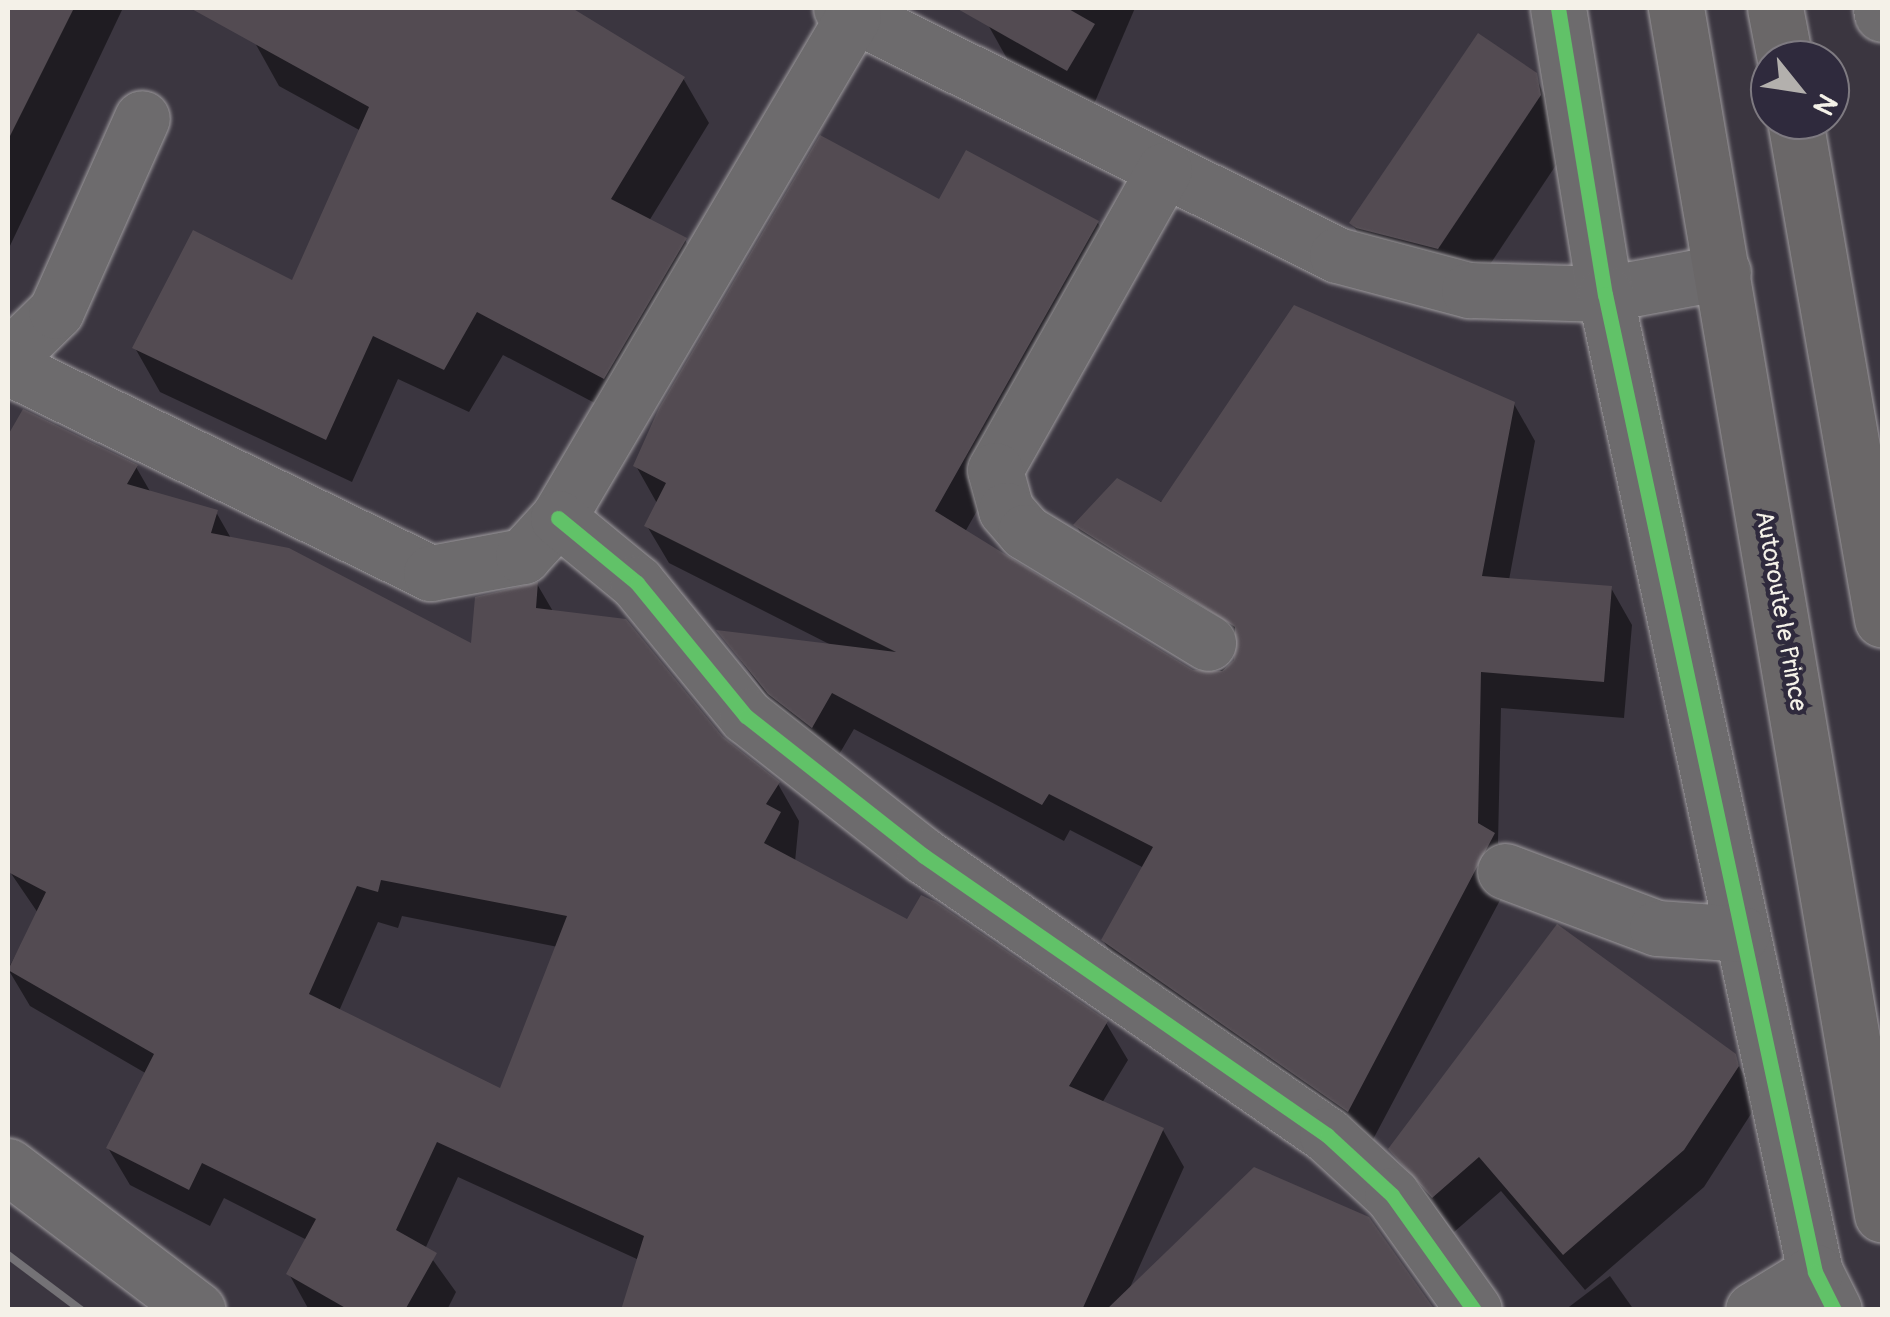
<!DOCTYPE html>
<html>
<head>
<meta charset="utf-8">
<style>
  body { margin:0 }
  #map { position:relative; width:1890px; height:1317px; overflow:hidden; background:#3b3640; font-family:Pangolin,sans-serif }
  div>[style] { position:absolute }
  .shadow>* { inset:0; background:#0007 }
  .building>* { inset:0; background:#534b52 }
  .roads { filter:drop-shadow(0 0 2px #9f9c9f) drop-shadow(0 0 2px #9f9c9f) }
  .minor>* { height:55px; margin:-27.5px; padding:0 27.5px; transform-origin:27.5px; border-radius:27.5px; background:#6d6b6d }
  .major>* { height:55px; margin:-27.5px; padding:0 27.5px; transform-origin:27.5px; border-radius:27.5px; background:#6a6768 }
  .rail>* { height:8px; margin:-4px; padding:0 4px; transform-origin:4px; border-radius:4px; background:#747276 }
  .cycleway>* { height:15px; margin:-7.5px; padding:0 7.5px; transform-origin:7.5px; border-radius:7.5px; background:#61c268 }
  span { translate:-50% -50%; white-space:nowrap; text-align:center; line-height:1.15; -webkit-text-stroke:9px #2f2a3d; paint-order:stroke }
  .street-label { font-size:25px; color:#f4f1e8 }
  .frame { position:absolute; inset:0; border:10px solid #f4f1e8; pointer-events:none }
  .north { position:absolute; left:1750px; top:40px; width:100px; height:100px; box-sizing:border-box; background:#2f2a3d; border:2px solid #7e7a81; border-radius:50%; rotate:120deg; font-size:28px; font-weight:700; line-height:40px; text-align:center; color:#f4f1e8 }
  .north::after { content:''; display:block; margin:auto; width:35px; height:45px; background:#b3b0ad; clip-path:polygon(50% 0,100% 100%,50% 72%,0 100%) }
</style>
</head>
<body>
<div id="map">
  <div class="shadow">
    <i style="clip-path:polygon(8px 8px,122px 10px,8px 250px)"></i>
    <i style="clip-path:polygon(272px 8px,568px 8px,683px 78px,709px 123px,649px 221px,685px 240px,710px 284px,629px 421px,503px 355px,469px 412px,398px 379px,352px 482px,160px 392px,135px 348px,293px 283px,361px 131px,279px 86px,254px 41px)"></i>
    <i style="clip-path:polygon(992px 8px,1135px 8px,1091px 111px,1010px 64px,987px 23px)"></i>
    <i style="clip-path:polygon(1535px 75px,1568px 147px,1467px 299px,1381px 274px,1352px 223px)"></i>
    <i style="clip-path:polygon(940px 202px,1098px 223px,1119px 260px,965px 532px,1191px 672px,1209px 677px,1237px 661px,1237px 650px,1097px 562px,1076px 525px,1514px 404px,1535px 441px,1509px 580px,1611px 588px,1632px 625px,1624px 718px,1501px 708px,1498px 843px,1515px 872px,1369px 1147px,1125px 978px,1103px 940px,1144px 868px,1070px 830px,1064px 841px,854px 729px,834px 763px,792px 731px,721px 633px,835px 647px,669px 563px,647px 526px,658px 505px,636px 466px)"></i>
    <i style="clip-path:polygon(evenodd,24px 412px,136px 467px,151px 493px,216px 512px,232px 540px,473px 647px,537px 584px,554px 613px,778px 784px,799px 821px,795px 862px,1106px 1023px,1128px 1060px,1102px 1103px,1163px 1130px,1184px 1167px,1128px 1292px,1432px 1310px,624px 1310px,639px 1260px,458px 1177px,425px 1249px,456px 1292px,447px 1310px,309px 1310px,289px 1274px,307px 1240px,224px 1198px,210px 1226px,130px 1185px,108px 1148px,147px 1074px,30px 1006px,8px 969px,38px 913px,8px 869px,8px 750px,137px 823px,171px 766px,8px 663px,8px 436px,24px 412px,402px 916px,558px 947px,502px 1091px,339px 1011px,378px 922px,398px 928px,402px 916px)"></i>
    <i style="clip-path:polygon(1734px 1056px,1758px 1103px,1704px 1187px,1585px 1290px,1501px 1191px,1454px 1232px,1391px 1149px)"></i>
    <i style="clip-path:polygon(1610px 1276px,1634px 1310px,1565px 1310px,1586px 1294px)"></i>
  </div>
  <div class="building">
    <i style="clip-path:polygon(8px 8px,74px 8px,8px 140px)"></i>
    <i style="clip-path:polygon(190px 8px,572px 8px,685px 77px,611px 199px,687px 238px,604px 379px,477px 312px,444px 370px,373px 336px,326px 440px,132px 348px,193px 230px,292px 280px,369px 107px)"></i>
    <i style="clip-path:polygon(956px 8px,1067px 8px,1095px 24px,1067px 71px)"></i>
    <i style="clip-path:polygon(1478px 33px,1537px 73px,1541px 95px,1438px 249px,1356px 228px,1349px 223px)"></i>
    <i style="clip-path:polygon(820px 135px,939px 199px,966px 150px,1099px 221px,935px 511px,1193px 670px,1222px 671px,1234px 660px,1235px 627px,1073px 525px,1117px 478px,1161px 502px,1294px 305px,1515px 402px,1482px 576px,1612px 586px,1604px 682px,1481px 672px,1478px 823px,1495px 833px,1348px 1112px,1101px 940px,1153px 847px,1049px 794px,1042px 805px,832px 693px,812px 728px,768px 694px,716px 630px,896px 652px,644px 526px,666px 483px,633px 466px,659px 408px)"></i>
    <i style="clip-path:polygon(evenodd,23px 409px,138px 465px,127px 484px,218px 510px,211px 533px,289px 548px,471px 643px,475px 597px,538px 582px,536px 608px,626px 619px,722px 736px,780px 782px,766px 804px,781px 812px,764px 843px,907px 919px,921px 895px,936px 902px,1108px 1021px,1069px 1086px,1164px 1128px,1082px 1310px,621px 1310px,644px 1236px,437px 1142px,396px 1230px,437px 1253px,405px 1310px,349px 1310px,286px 1274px,316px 1219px,202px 1163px,189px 1190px,106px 1148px,154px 1054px,8px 970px,46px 892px,8px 872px,8px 435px,23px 409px,381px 880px,567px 916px,500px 1088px,309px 994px,357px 886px,378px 892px,381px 880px)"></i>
    <i style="clip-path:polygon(1557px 924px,1736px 1054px,1739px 1066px,1684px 1150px,1563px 1255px,1479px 1157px,1432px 1198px,1388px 1149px)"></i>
    <i style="clip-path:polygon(1254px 1167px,1369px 1217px,1435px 1310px,1106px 1310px)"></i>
  </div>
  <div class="roads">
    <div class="minor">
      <i style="left:841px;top:8px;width:554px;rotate:26.47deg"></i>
      <i style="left:1337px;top:255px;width:137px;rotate:14.9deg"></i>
      <i style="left:1469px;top:290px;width:136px;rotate:1.7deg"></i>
      <i style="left:1605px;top:294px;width:120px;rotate:-10.6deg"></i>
      <i style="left:1558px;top:8px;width:290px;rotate:80.7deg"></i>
      <i style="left:1605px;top:294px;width:1000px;rotate:77.88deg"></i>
      <i style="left:1815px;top:1272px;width:42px;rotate:63.4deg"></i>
      <i style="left:1881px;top:8px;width:6px;rotate:81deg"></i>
      <i style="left:1164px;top:170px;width:344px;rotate:119.4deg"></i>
      <i style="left:995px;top:470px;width:41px;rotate:74.6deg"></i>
      <i style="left:1006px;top:510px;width:29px;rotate:49deg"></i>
      <i style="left:1025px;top:532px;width:214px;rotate:31.2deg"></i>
      <i style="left:8px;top:358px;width:67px;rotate:-44.4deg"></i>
      <i style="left:56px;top:311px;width:211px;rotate:-66deg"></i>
      <i style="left:8px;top:367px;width:470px;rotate:26deg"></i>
      <i style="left:431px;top:573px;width:94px;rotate:-10.5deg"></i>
      <i style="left:523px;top:556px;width:52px;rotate:-47.4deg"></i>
      <i style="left:558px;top:518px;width:581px;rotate:-59.51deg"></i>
      <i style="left:558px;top:518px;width:102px;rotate:39.4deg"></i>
      <i style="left:637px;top:583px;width:172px;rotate:50.7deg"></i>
      <i style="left:746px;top:716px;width:226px;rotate:38.2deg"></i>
      <i style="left:924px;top:856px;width:490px;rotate:34.7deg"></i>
      <i style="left:1327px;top:1135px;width:88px;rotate:42.7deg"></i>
      <i style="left:1392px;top:1195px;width:141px;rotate:54.5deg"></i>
      <i style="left:1505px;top:871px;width:162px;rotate:20.6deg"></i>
      <i style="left:1657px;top:928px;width:85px;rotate:4deg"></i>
      <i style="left:8px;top:1166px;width:238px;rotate:37.2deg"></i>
      <i style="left:1753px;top:1310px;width:73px;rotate:-31.5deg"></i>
    </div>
    <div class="major">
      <i style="left:1676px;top:8px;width:1224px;rotate:80.31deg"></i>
      <i style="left:1775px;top:8px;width:53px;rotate:79.1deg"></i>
      <i style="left:1795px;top:120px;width:507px;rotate:80.11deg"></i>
    </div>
  </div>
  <div class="rail">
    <i style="left:8px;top:1255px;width:91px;rotate:37deg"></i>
  </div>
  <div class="cycleway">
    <i style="left:1558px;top:8px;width:290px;rotate:80.7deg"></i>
    <i style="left:1605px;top:294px;width:1000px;rotate:77.88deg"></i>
    <i style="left:1815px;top:1272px;width:42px;rotate:63.4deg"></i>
    <i style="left:558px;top:518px;width:102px;rotate:39.4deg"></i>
    <i style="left:637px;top:583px;width:172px;rotate:50.7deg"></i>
    <i style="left:746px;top:716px;width:226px;rotate:38.2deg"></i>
    <i style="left:924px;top:856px;width:490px;rotate:34.7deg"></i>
    <i style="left:1327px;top:1135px;width:88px;rotate:42.7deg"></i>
    <i style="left:1392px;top:1195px;width:141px;rotate:54.5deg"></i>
  </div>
  <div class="street-label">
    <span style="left:1780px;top:611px;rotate:80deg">Autoroute le Prince</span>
  </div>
  <div class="frame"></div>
  <div class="north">N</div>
</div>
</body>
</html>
